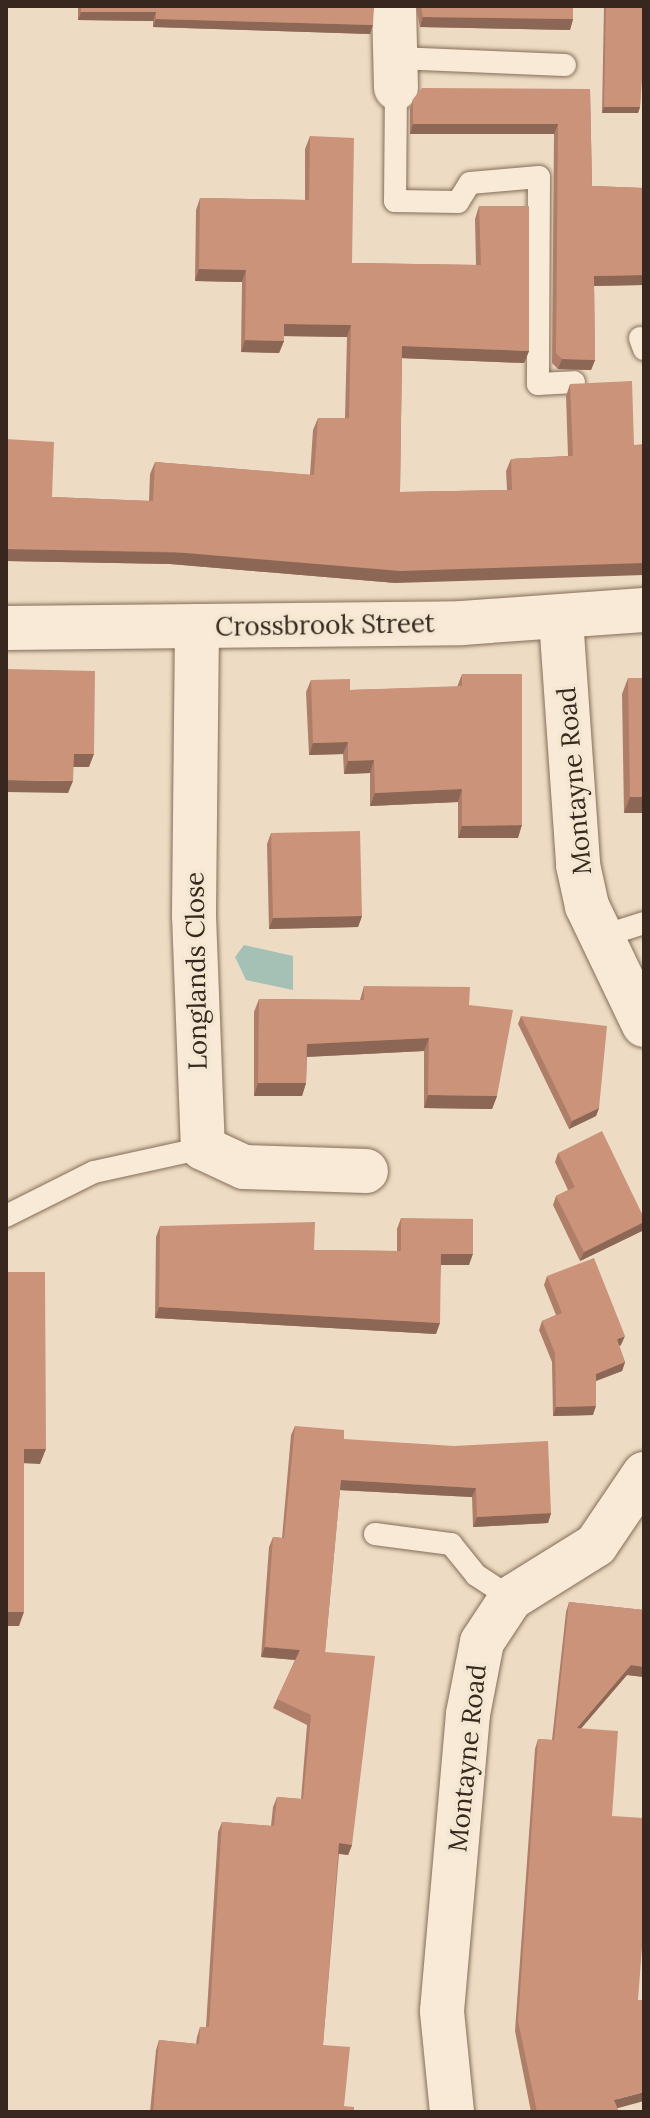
<!DOCTYPE html>
<html>
<head>
<meta charset="utf-8">
<style>
  body { margin:0 }
  #map { position:relative; width:650px; height:2118px; overflow:hidden; background:#eddcc3; font-family:Lora,serif }
  div>[style] { position:absolute }
  .water>* { inset:0; background:#a5c0b5 }
  .roads { filter:drop-shadow(0 0 2px #866d5a) drop-shadow(0 0 2px #866d5a) }
  .lane>* { height:22px; margin:-11px; padding:0 11px; transform-origin:11px; border-radius:11px; background:#f8ead6 }
  .street>* { height:44px; margin:-22px; padding:0 22px; transform-origin:22px; border-radius:22px; background:#f8ead6 }
  .secondary>* { height:44px; margin:-22px; padding:0 22px; transform-origin:22px; border-radius:22px; background:#f8ead6 }
  .wall>* { inset:0; background:#ae7e69 }
  .shaded-wall>* { inset:0; background:#8d6755 }
  .building>* { inset:0; background:#ca937a }
  span { translate:-50% -50%; white-space:nowrap; text-align:center; line-height:1.15; -webkit-text-stroke:7px #f4e7d2; paint-order:stroke }
  .street-label { font-size:26px; color:#37271e }
  .frame { position:absolute; inset:0; border:8px solid #37271e; pointer-events:none }
</style>
</head>
<body>
<div id="map">
  <div class="water">
    <i style="clip-path:polygon(244px 945px,293px 956px,293px 990px,246px 980px,235px 957px)"></i>
  </div>
  <div class="roads">
    <div class="lane">
      <i style="left:396px;top:58px;width:169px;rotate:2.4deg"></i>
      <i style="left:396px;top:88px;width:113px;rotate:90.5deg"></i>
      <i style="left:395px;top:201px;width:63px;rotate:0.9deg"></i>
      <i style="left:458px;top:202px;width:22px;rotate:-58deg"></i>
      <i style="left:470px;top:183px;width:69px;rotate:-5deg"></i>
      <i style="left:539px;top:177px;width:207px;rotate:90.3deg"></i>
      <i style="left:538px;top:384px;width:36px;rotate:-3deg"></i>
      <i style="left:640px;top:338px;width:12px;rotate:70deg"></i>
      <i style="left:600px;top:937px;width:46px;rotate:-17.7deg"></i>
      <i style="left:6px;top:1216px;width:98px;rotate:-26.6deg"></i>
      <i style="left:94px;top:1172px;width:112px;rotate:-12.4deg"></i>
      <i style="left:375px;top:1534px;width:77px;rotate:7.5deg"></i>
      <i style="left:451px;top:1544px;width:40px;rotate:51deg"></i>
      <i style="left:476px;top:1575px;width:42px;rotate:33.3deg"></i>
    </div>
    <div class="street">
      <i style="left:394px;top:6px;width:82px;rotate:88.6deg"></i>
      <i style="left:561px;top:619px;width:247px;rotate:86deg"></i>
      <i style="left:578px;top:865px;width:42px;rotate:77.6deg"></i>
      <i style="left:587px;top:906px;width:132px;rotate:64.4deg"></i>
      <i style="left:197px;top:626px;width:290px;rotate:90.6deg"></i>
      <i style="left:194px;top:916px;width:232px;rotate:87.8deg"></i>
      <i style="left:203px;top:1148px;width:45px;rotate:24.9deg"></i>
      <i style="left:244px;top:1167px;width:122px;rotate:1.9deg"></i>
      <i style="left:452px;top:2112px;width:101px;rotate:-95.7deg"></i>
      <i style="left:442px;top:2011px;width:298px;rotate:-85deg"></i>
      <i style="left:468px;top:1714px;width:73px;rotate:-79deg"></i>
      <i style="left:482px;top:1642px;width:53px;rotate:-56.6deg"></i>
      <i style="left:511px;top:1598px;width:100px;rotate:-31.9deg"></i>
      <i style="left:596px;top:1545px;width:86px;rotate:-55.9deg"></i>
    </div>
    <div class="secondary">
      <i style="left:6px;top:628px;width:456px;rotate:-0.6deg"></i>
      <i style="left:462px;top:623px;width:182px;rotate:-4.1deg"></i>
    </div>
  </div>
  <div class="wall">
    <i style="clip-path:polygon(78px 6px,374px 6px,370px 34px,153px 27px,153px 21px,78px 20px)"></i>
    <i style="clip-path:polygon(416px 6px,573px 6px,573px 19px,570px 30px,420px 27px)"></i>
    <i style="clip-path:polygon(604px 6px,644px 6px,640px 107px,638px 113px,602px 113px)"></i>
    <i style="clip-path:polygon(590px 89px,592px 186px,644px 188px,644px 283px,643px 285px,594px 286px,595px 360px,591px 370px,558px 369px,552px 363px,554px 134px,410px 134px,410px 109px,413px 99px)"></i>
    <i style="clip-path:polygon(310px 136px,352px 263px,476px 265px,475px 219px,479px 206px,529px 351px,524px 363px,402px 358px,400px 492px,507px 490px,506px 471px,511px 459px,568px 456px,566px 396px,570px 384px,634px 445px,396px 583px,170px 564px,6px 561px,6px 439px,52px 497px,149px 501px,150px 474px,155px 462px,310px 475px,313px 430px,318px 418px,345px 418px,347px 337px,284px 336px,284px 341px,279px 353px,241px 352px,242px 282px,195px 281px,196px 210px,200px 198px,305px 200px,305px 149px)"></i>
    <i style="clip-path:polygon(462px 674px,518px 838px,458px 838px,458px 802px,370px 806px,370px 773px,344px 774px,343px 754px,309px 755px,306px 692px,311px 680px,350px 690px,457px 687px)"></i>
    <i style="clip-path:polygon(628px 678px,644px 678px,644px 813px,624px 813px,622px 694px)"></i>
    <i style="clip-path:polygon(271px 833px,362px 916px,358px 927px,269px 929px,267px 844px)"></i>
    <i style="clip-path:polygon(364px 986px,469px 1005px,497px 1096px,492px 1109px,424px 1108px,424px 1051px,307px 1057px,306px 1083px,302px 1096px,254px 1096px,254px 1012px,259px 999px,360px 1000px)"></i>
    <i style="clip-path:polygon(521px 1016px,599px 1108px,596px 1116px,569px 1129px,518px 1024px)"></i>
    <i style="clip-path:polygon(558px 1153px,644px 1218px,644px 1226px,642px 1231px,580px 1261px,553px 1205px,556px 1196px,568px 1190px,555px 1162px)"></i>
    <i style="clip-path:polygon(401px 1218px,469px 1265px,441px 1265px,436px 1334px,155px 1318px,156px 1237px,160px 1226px,314px 1250px,397px 1251px,397px 1229px)"></i>
    <i style="clip-path:polygon(547px 1276px,621px 1345px,619px 1346px,625px 1362px,622px 1371px,596px 1381px,593px 1415px,553px 1416px,552px 1362px,539px 1330px,542px 1321px,556px 1315px,544px 1285px)"></i>
    <i style="clip-path:polygon(295px 1426px,344px 1439px,551px 1513px,548px 1523px,473px 1527px,472px 1497px,340px 1490px,325px 1652px,352px 1845px,348px 1855px,339px 1854px,323px 2045px,344px 2106px,354px 2112px,150px 2112px,156px 2050px,159px 2040px,196px 2044px,197px 2037px,200px 2027px,206px 2027px,218px 1832px,222px 1822px,271px 1826px,273px 1807px,277px 1797px,301px 1799px,307px 1725px,273px 1708px,295px 1660px,261px 1657px,269px 1547px,273px 1537px,282px 1538px,291px 1435px)"></i>
    <i style="clip-path:polygon(569px 1602px,644px 1610px,644px 1677px,627px 1675px,581px 1728px,612px 1816px,617px 2108px,619px 2112px,531px 2112px,515px 2031px,535px 1749px,538px 1739px,552px 1740px,566px 1612px)"></i>
  </div>
  <div class="shaded-wall">
    <i style="clip-path:polygon(81px 12px,156px 12px,153px 21px,78px 20px)"></i>
    <i style="clip-path:polygon(423px 17px,573px 19px,570px 30px,420px 27px)"></i>
    <i style="clip-path:polygon(156px 19px,373px 25px,370px 34px,153px 27px)"></i>
    <i style="clip-path:polygon(604px 107px,640px 107px,638px 113px,602px 113px)"></i>
    <i style="clip-path:polygon(413px 124px,558px 124px,554px 134px,410px 134px)"></i>
    <i style="clip-path:polygon(199px 269px,246px 270px,242px 282px,195px 281px)"></i>
    <i style="clip-path:polygon(644px 275px,643px 285px,590px 286px,594px 276px)"></i>
    <i style="clip-path:polygon(284px 324px,351px 325px,347px 337px,280px 336px)"></i>
    <i style="clip-path:polygon(245px 340px,284px 341px,279px 353px,241px 352px)"></i>
    <i style="clip-path:polygon(402px 346px,529px 351px,524px 363px,398px 358px)"></i>
    <i style="clip-path:polygon(562px 359px,595px 360px,591px 370px,558px 369px)"></i>
    <i style="clip-path:polygon(6px 549px,644px 563px,644px 575px,396px 583px,170px 564px,6px 561px)"></i>
    <i style="clip-path:polygon(348px 742px,343px 754px,309px 755px,313px 743px)"></i>
    <i style="clip-path:polygon(74px 754px,94px 754px,89px 767px,69px 767px)"></i>
    <i style="clip-path:polygon(374px 760px,370px 773px,344px 774px,348px 761px)"></i>
    <i style="clip-path:polygon(6px 780px,73px 781px,68px 793px,6px 792px)"></i>
    <i style="clip-path:polygon(462px 789px,458px 802px,370px 806px,375px 793px)"></i>
    <i style="clip-path:polygon(630px 797px,644px 797px,644px 813px,624px 813px)"></i>
    <i style="clip-path:polygon(522px 825px,518px 838px,458px 838px,462px 826px)"></i>
    <i style="clip-path:polygon(362px 916px,358px 927px,269px 929px,273px 918px)"></i>
    <i style="clip-path:polygon(429px 1038px,424px 1051px,303px 1057px,307px 1044px)"></i>
    <i style="clip-path:polygon(258px 1083px,306px 1083px,302px 1096px,254px 1096px)"></i>
    <i style="clip-path:polygon(428px 1095px,497px 1096px,492px 1109px,424px 1108px)"></i>
    <i style="clip-path:polygon(599px 1108px,596px 1116px,569px 1129px,572px 1121px)"></i>
    <i style="clip-path:polygon(644px 1222px,642px 1231px,580px 1261px,584px 1252px)"></i>
    <i style="clip-path:polygon(441px 1254px,473px 1254px,469px 1265px,437px 1265px)"></i>
    <i style="clip-path:polygon(159px 1307px,440px 1323px,436px 1334px,155px 1318px)"></i>
    <i style="clip-path:polygon(625px 1336px,621px 1345px,614px 1348px,617px 1339px)"></i>
    <i style="clip-path:polygon(625px 1362px,622px 1371px,593px 1382px,596px 1374px)"></i>
    <i style="clip-path:polygon(596px 1406px,593px 1415px,553px 1416px,556px 1407px)"></i>
    <i style="clip-path:polygon(24px 1449px,46px 1449px,40px 1464px,19px 1463px)"></i>
    <i style="clip-path:polygon(341px 1480px,476px 1488px,472px 1497px,338px 1490px)"></i>
    <i style="clip-path:polygon(551px 1513px,548px 1523px,473px 1527px,477px 1517px)"></i>
    <i style="clip-path:polygon(6px 1612px,24px 1612px,19px 1626px,6px 1626px)"></i>
    <i style="clip-path:polygon(265px 1647px,300px 1650px,297px 1660px,261px 1657px)"></i>
    <i style="clip-path:polygon(631px 1665px,644px 1667px,644px 1677px,627px 1675px,573px 1738px,577px 1728px)"></i>
    <i style="clip-path:polygon(339px 1843px,352px 1845px,348px 1855px,336px 1853px)"></i>
    <i style="clip-path:polygon(644px 2092px,644px 2101px,611px 2110px,614px 2100px)"></i>
  </div>
  <div class="building">
    <i style="clip-path:polygon(81px 6px,374px 6px,373px 25px,156px 19px,156px 12px,81px 12px)"></i>
    <i style="clip-path:polygon(421px 6px,573px 6px,573px 19px,423px 17px)"></i>
    <i style="clip-path:polygon(606px 6px,644px 6px,644px 53px,640px 107px,604px 107px)"></i>
    <i style="clip-path:polygon(422px 88px,590px 89px,592px 186px,644px 188px,644px 275px,594px 276px,595px 360px,562px 359px,556px 353px,558px 124px,413px 124px,413px 99px)"></i>
    <i style="clip-path:polygon(310px 136px,354px 138px,352px 263px,481px 265px,479px 206px,529px 206px,529px 351px,402px 346px,400px 492px,512px 490px,511px 459px,573px 456px,570px 384px,632px 381px,634px 445px,644px 444px,644px 563px,400px 571px,174px 552px,6px 549px,6px 439px,54px 442px,52px 497px,153px 501px,155px 462px,314px 475px,318px 418px,349px 418px,351px 325px,284px 324px,284px 341px,245px 340px,246px 270px,199px 269px,200px 198px,309px 200px)"></i>
    <i style="clip-path:polygon(6px 669px,95px 671px,94px 754px,74px 754px,73px 781px,6px 780px)"></i>
    <i style="clip-path:polygon(462px 674px,522px 674px,522px 825px,462px 826px,462px 789px,375px 793px,374px 760px,348px 761px,348px 742px,313px 743px,311px 680px,350px 679px,350px 690px,462px 686px)"></i>
    <i style="clip-path:polygon(628px 678px,644px 678px,644px 797px,630px 797px)"></i>
    <i style="clip-path:polygon(360px 831px,362px 916px,273px 918px,271px 833px)"></i>
    <i style="clip-path:polygon(364px 986px,470px 987px,469px 1005px,513px 1010px,497px 1096px,428px 1095px,429px 1038px,307px 1044px,306px 1083px,258px 1083px,259px 999px,364px 1000px)"></i>
    <i style="clip-path:polygon(521px 1016px,607px 1026px,599px 1108px,572px 1121px)"></i>
    <i style="clip-path:polygon(602px 1131px,644px 1218px,644px 1222px,584px 1252px,556px 1196px,575px 1187px,558px 1153px)"></i>
    <i style="clip-path:polygon(401px 1218px,473px 1219px,473px 1254px,441px 1254px,440px 1323px,159px 1307px,160px 1226px,315px 1222px,314px 1250px,401px 1251px)"></i>
    <i style="clip-path:polygon(594px 1258px,625px 1336px,617px 1339px,625px 1362px,596px 1374px,596px 1406px,556px 1407px,555px 1353px,542px 1321px,562px 1313px,547px 1276px)"></i>
    <i style="clip-path:polygon(6px 1272px,45px 1272px,46px 1449px,24px 1449px,24px 1612px,6px 1612px)"></i>
    <i style="clip-path:polygon(295px 1426px,344px 1430px,344px 1439px,454px 1446px,548px 1441px,551px 1513px,477px 1517px,476px 1488px,341px 1480px,325px 1652px,375px 1656px,352px 1845px,339px 1843px,323px 2045px,350px 2047px,344px 2106px,354px 2107px,354px 2112px,153px 2112px,159px 2040px,199px 2044px,200px 2027px,209px 2027px,222px 1822px,274px 1826px,277px 1797px,303px 1799px,311px 1715px,277px 1699px,300px 1650px,265px 1647px,273px 1537px,284px 1538px)"></i>
    <i style="clip-path:polygon(569px 1602px,644px 1610px,644px 1667px,631px 1665px,577px 1728px,618px 1731px,612px 1816px,644px 1818px,644px 1920px,638px 2000px,644px 2000px,644px 2038px,643px 2038px,644px 2043px,644px 2092px,614px 2100px,619px 2112px,537px 2112px,518px 2021px,538px 1739px,554px 1740px)"></i>
  </div>
  <div class="street-label">
    <span style="left:325px;top:625px;rotate:-1deg">Crossbrook Street</span>
    <span style="left:574px;top:781px;rotate:-95deg">Montayne Road</span>
    <span style="left:196px;top:971px;rotate:-91deg">Longlands Close</span>
    <span style="left:467px;top:1758px;rotate:-84deg">Montayne Road</span>
  </div>
  <div class="frame"></div>
</div>
</body>
</html>
